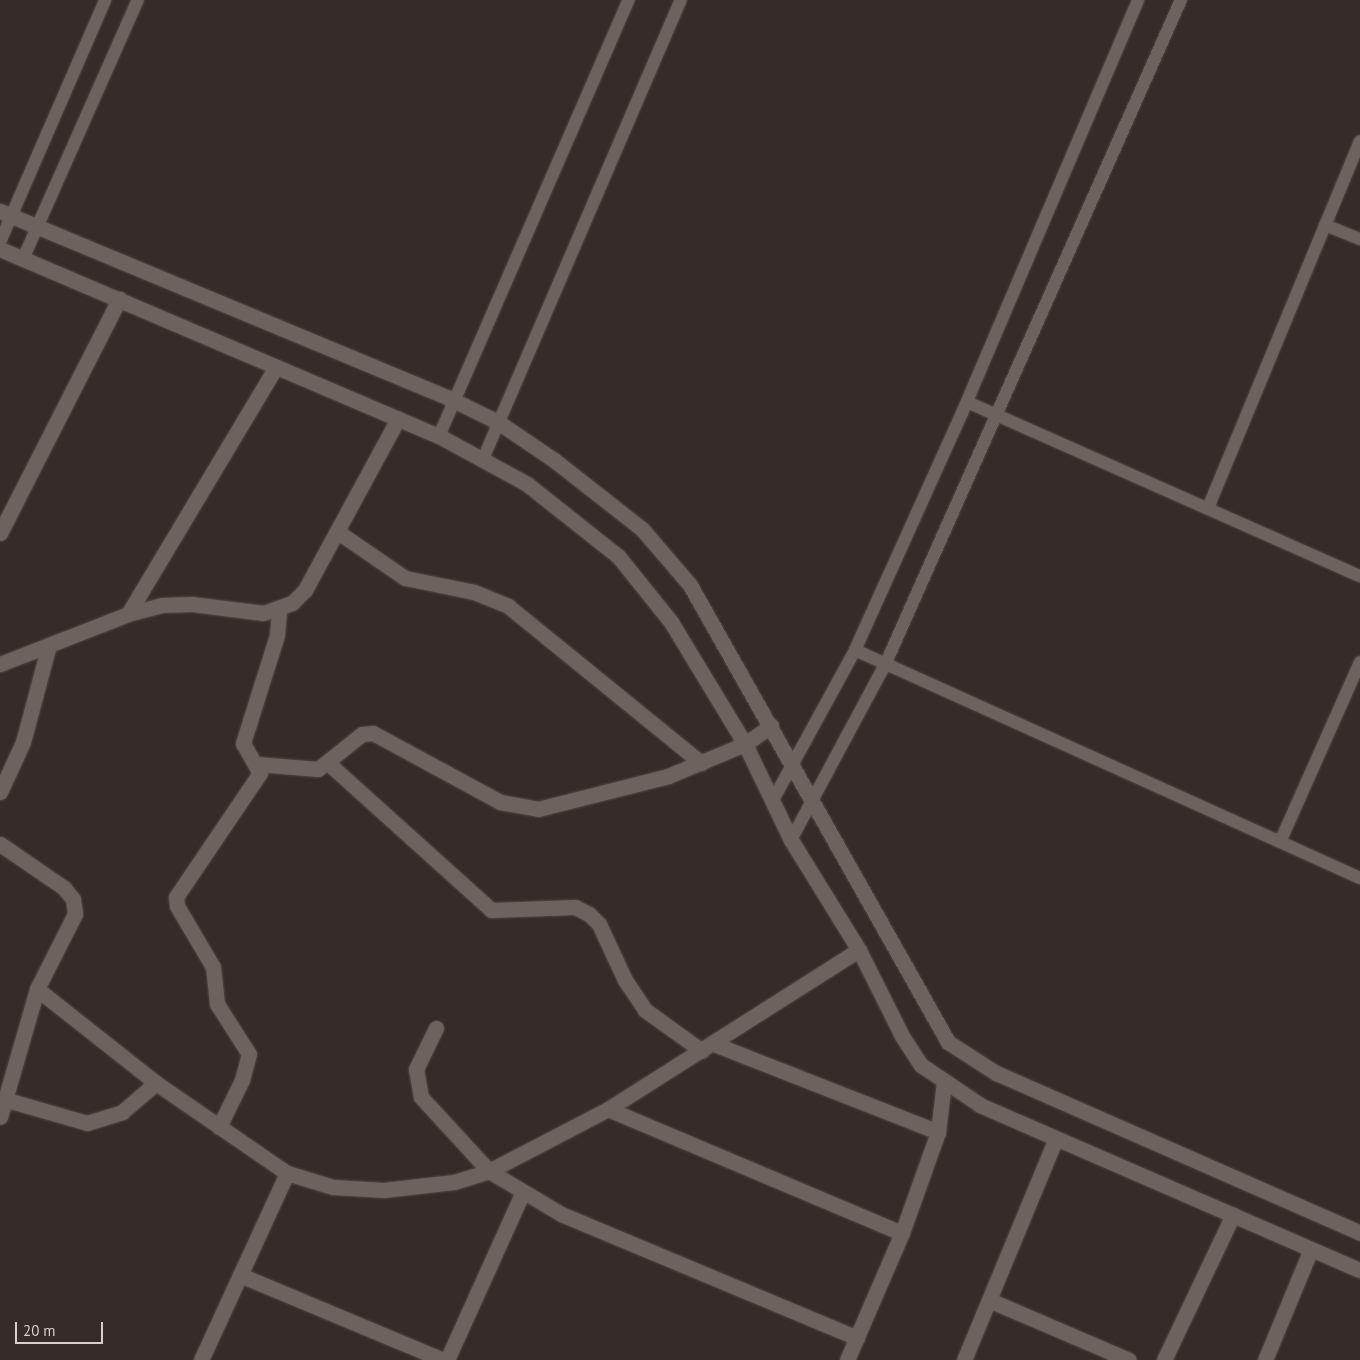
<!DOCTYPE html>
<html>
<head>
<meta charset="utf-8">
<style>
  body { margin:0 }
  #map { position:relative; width:1360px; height:1360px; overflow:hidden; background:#362b29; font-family:"PT Sans",sans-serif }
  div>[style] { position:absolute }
  .roads { filter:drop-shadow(0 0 1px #514947) drop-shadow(0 0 1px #514947) }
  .lane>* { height:12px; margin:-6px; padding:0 6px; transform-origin:6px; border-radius:6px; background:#6e625f }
  .street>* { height:15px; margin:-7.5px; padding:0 7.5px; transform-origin:7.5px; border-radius:7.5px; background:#6e625f }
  span { translate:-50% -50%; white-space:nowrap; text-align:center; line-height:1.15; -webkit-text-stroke:5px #362b29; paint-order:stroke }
  .scale { position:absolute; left:15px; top:1322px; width:88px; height:22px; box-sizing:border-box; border:2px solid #d7d0ce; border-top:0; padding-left:6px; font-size:15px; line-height:18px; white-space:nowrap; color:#d7d0ce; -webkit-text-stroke:4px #362b29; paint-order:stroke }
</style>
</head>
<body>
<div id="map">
  <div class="roads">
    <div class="lane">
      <i style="left:1325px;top:225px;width:38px;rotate:22deg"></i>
      <i style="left:0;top:242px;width:264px;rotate:-66.5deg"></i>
      <i style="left:23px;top:259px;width:283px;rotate:-66.1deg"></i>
      <i style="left:967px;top:402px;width:430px;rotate:23.9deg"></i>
      <i style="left:439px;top:436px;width:476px;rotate:-66.5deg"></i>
      <i style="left:483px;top:459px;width:500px;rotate:-66.7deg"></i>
      <i style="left:1208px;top:508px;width:397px;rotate:-67.5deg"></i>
      <i style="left:855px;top:650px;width:554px;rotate:24.3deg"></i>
      <i style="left:773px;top:800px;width:171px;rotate:-61.3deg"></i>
      <i style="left:855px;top:650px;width:260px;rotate:-65.7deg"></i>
      <i style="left:962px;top:413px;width:449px;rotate:-66.9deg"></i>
      <i style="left:791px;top:840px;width:199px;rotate:-61.8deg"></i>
      <i style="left:885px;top:665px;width:728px;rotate:-66.01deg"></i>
      <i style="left:1280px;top:842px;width:197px;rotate:-66deg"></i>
    </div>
    <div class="street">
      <i style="left:0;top:211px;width:491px;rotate:22.6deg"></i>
      <i style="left:453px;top:400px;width:50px;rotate:26.1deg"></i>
      <i style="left:498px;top:422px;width:68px;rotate:34.2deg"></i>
      <i style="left:554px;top:460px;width:112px;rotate:38.1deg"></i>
      <i style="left:642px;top:529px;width:74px;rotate:49.4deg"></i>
      <i style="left:690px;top:585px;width:525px;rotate:60.55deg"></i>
      <i style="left:948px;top:1042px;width:57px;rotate:32.9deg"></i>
      <i style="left:996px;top:1073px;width:398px;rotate:23.7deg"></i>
      <i style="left:0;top:249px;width:477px;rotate:23.1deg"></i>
      <i style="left:439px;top:436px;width:100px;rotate:28.6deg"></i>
      <i style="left:527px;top:484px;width:116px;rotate:38.4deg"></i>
      <i style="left:618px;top:556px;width:85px;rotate:51.2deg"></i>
      <i style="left:671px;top:622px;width:143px;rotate:58.8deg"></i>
      <i style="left:745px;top:744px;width:106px;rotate:64.4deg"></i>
      <i style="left:791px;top:840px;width:129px;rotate:58.3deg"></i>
      <i style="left:859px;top:950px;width:96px;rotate:63.4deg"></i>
      <i style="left:902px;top:1036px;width:35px;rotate:57deg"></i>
      <i style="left:921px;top:1065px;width:71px;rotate:34.1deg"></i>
      <i style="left:980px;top:1105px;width:414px;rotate:23.5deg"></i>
      <i style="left:338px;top:532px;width:81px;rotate:34.5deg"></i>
      <i style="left:405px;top:578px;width:70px;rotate:11.5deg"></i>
      <i style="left:474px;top:592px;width:37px;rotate:22deg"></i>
      <i style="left:508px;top:606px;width:249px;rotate:39.1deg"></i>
      <i style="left:0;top:533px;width:263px;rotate:-63deg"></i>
      <i style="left:128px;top:614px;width:288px;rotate:-59.1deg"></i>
      <i style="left:0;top:664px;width:137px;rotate:-21.3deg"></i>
      <i style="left:128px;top:614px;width:35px;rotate:-15deg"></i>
      <i style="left:162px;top:605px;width:30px;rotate:-2deg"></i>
      <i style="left:192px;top:604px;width:72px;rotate:7.2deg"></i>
      <i style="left:263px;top:613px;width:31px;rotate:-19deg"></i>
      <i style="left:292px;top:603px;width:18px;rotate:-45deg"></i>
      <i style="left:305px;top:590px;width:195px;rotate:-61.5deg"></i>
      <i style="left:328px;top:763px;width:219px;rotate:42deg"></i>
      <i style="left:491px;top:910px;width:84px;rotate:-2deg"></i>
      <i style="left:575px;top:907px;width:16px;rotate:27deg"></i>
      <i style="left:589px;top:914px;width:14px;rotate:45deg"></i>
      <i style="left:599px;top:924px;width:62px;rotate:65.1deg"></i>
      <i style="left:625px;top:980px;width:36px;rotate:56deg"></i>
      <i style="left:645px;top:1010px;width:70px;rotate:35.7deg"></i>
      <i style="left:257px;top:764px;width:61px;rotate:4.7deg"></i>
      <i style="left:318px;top:769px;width:56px;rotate:-38.5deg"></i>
      <i style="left:362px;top:734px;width:11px;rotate:-5deg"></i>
      <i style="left:373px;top:733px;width:145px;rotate:28.5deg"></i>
      <i style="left:500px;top:802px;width:39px;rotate:10deg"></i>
      <i style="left:538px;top:809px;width:134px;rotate:-14.2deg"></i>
      <i style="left:668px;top:776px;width:83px;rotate:-22.6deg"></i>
      <i style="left:745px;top:744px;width:32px;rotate:-35deg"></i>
      <i style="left:0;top:792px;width:55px;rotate:-65.3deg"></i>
      <i style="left:23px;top:742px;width:100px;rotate:-75deg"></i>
      <i style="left:0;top:844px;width:78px;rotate:34.5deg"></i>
      <i style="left:64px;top:888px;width:14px;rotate:51deg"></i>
      <i style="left:73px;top:899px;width:15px;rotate:82deg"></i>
      <i style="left:75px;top:914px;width:84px;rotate:116.9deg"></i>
      <i style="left:37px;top:989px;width:133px;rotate:106.1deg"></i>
      <i style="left:37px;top:989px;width:152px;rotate:38.3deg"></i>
      <i style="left:156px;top:1083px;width:159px;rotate:34.5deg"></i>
      <i style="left:287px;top:1173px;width:48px;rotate:16.9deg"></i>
      <i style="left:333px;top:1187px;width:51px;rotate:3.4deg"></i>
      <i style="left:384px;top:1190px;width:70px;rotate:-6.5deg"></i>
      <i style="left:454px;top:1182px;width:37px;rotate:-17deg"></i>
      <i style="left:489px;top:1171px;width:134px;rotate:-27.5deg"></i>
      <i style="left:608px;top:1109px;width:297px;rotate:-32.4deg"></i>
      <i style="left:436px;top:1028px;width:46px;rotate:116deg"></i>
      <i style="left:416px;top:1069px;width:28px;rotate:80deg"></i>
      <i style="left:421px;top:1097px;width:100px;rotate:47.4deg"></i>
      <i style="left:489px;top:1171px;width:84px;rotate:30.8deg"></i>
      <i style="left:561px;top:1214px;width:321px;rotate:22.7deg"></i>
      <i style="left:714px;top:1044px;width:241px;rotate:21.4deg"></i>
      <i style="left:7px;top:1100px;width:83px;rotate:16deg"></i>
      <i style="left:87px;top:1123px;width:37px;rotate:-17deg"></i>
      <i style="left:122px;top:1112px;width:45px;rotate:-40.5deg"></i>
      <i style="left:608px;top:1109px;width:319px;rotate:22.9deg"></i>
      <i style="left:219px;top:1127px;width:52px;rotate:-63.9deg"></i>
      <i style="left:242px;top:1080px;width:27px;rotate:-75deg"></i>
      <i style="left:249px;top:1054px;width:59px;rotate:-122.6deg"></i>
      <i style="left:217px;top:1004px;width:37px;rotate:-96deg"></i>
      <i style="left:213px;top:967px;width:71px;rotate:-120.5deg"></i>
      <i style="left:177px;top:906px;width:9px;rotate:-96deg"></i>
      <i style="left:176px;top:897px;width:150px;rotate:-55.9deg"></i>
      <i style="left:260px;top:773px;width:34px;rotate:-120deg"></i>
      <i style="left:243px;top:743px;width:113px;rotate:-72.5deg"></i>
      <i style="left:277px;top:635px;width:25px;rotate:-85deg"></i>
      <i style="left:240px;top:1275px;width:220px;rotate:22.7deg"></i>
      <i style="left:989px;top:1300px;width:152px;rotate:23.2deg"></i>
      <i style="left:201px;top:1360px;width:206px;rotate:-65.3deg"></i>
      <i style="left:447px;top:1360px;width:182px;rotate:-65.7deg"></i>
      <i style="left:847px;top:1360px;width:138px;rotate:-66.6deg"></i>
      <i style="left:902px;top:1233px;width:107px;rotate:-70.4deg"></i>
      <i style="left:938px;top:1132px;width:50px;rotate:-83.2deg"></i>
      <i style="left:964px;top:1360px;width:240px;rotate:-67.5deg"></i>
      <i style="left:1164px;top:1360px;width:161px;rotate:-64.6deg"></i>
      <i style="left:1265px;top:1360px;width:120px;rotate:-67.5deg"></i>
    </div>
  </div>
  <div class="scale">20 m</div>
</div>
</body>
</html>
